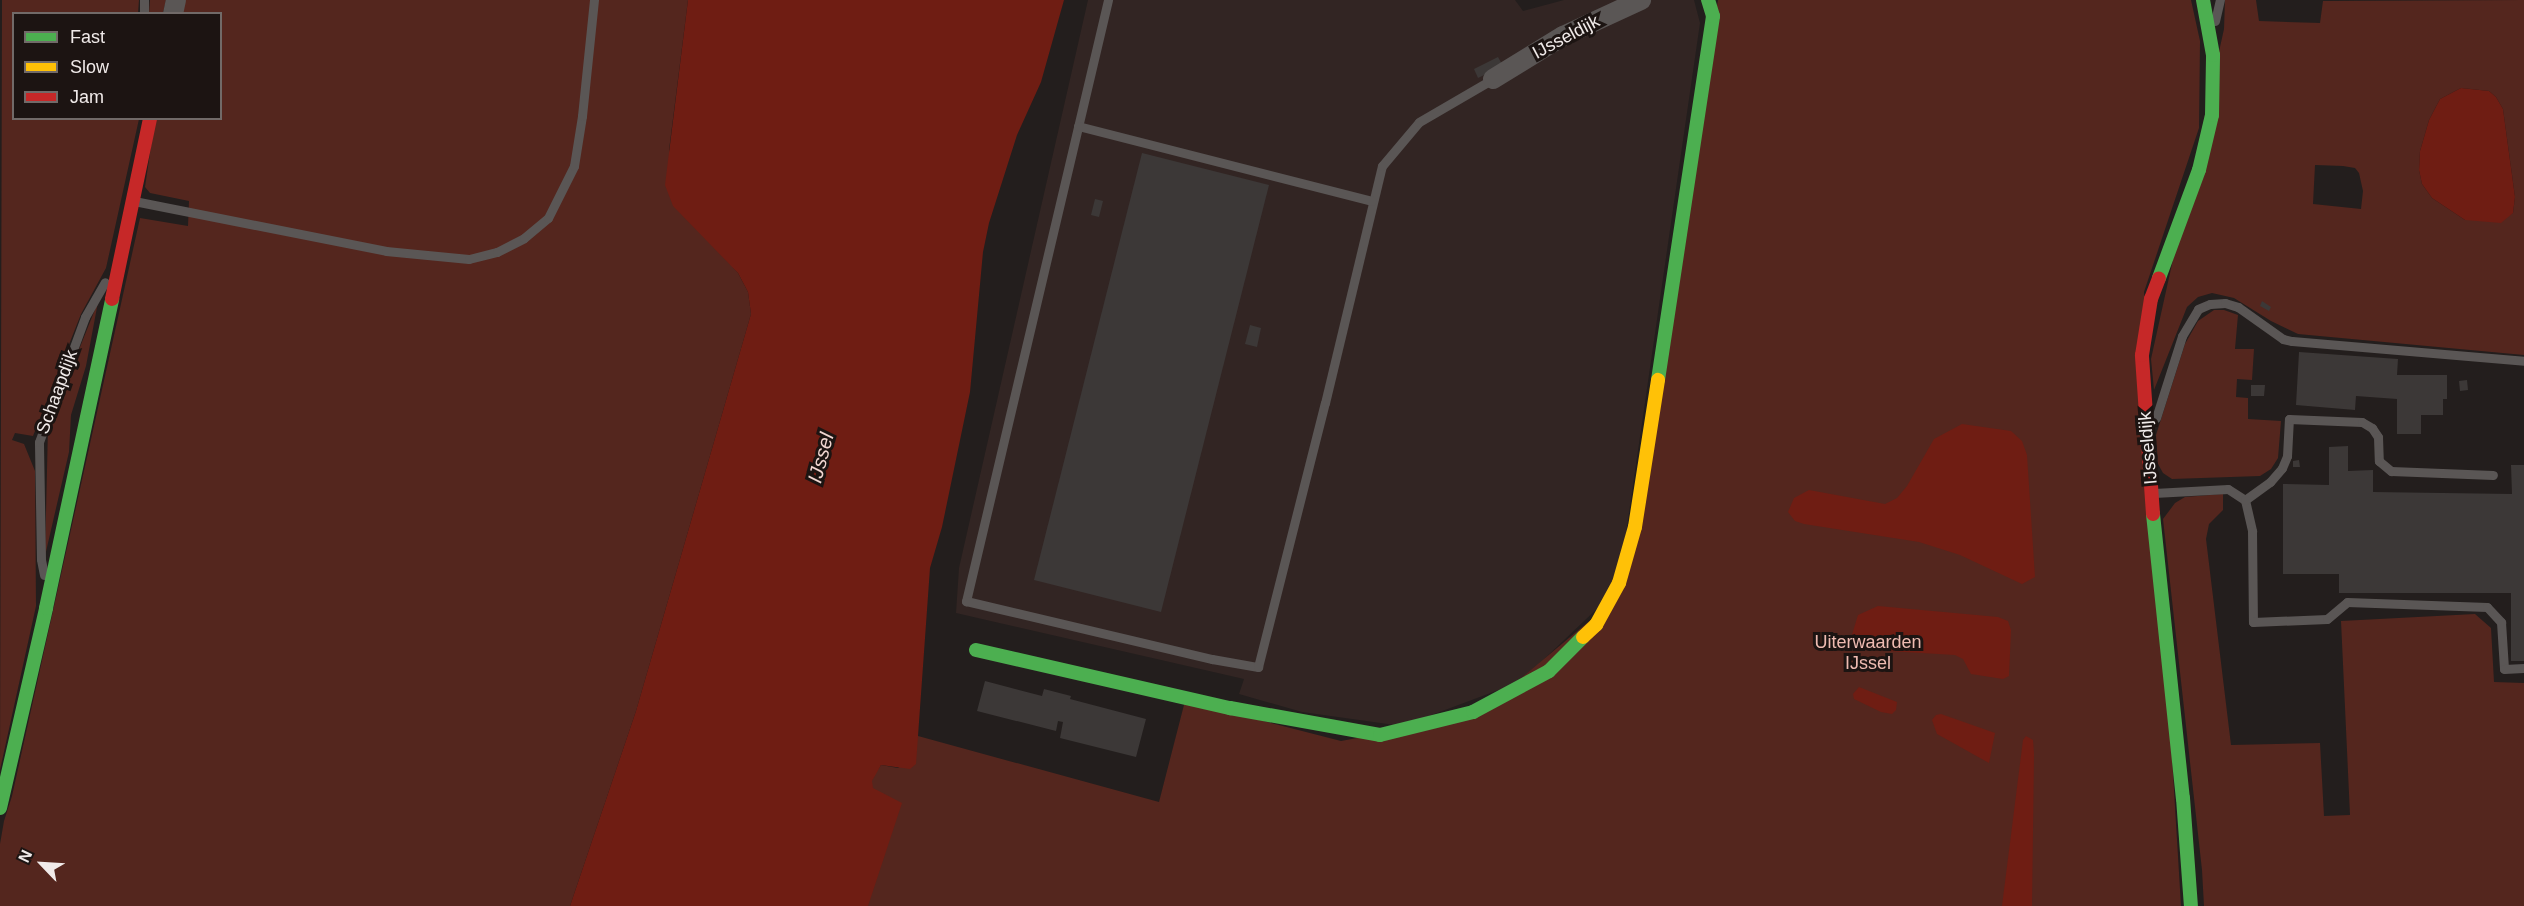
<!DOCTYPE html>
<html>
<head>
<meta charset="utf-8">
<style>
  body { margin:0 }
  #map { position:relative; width:2524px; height:906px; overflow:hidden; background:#231e1d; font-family:Helvetica,sans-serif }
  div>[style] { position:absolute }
  .built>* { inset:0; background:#322523 }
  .green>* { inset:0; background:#54261e }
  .water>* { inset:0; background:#6f1d13 }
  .building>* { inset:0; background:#3c3837 }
  .lane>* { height:9px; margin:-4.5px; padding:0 4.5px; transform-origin:4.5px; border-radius:4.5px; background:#5a5655 }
  .street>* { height:20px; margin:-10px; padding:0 10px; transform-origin:10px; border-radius:10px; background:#5a5655 }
  .fast>* { height:14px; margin:-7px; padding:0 7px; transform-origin:7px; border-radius:7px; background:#4caf50 }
  .slow>* { height:14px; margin:-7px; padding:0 7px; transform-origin:7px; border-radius:7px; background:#ffc107 }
  .jam>* { height:14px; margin:-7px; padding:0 7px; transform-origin:7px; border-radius:7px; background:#c62828 }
  span { translate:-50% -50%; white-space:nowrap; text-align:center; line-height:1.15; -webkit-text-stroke:6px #1c1412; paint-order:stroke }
  .street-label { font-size:18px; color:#f0eae9 }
  .park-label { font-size:18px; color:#eebbb1 }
  .water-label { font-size:20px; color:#f1d6d1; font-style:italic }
  .legend { position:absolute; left:12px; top:12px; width:210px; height:108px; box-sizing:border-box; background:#1c1412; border:2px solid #716a68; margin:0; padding:8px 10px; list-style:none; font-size:18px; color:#f0eae9 }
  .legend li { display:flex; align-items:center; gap:12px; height:30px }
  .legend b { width:30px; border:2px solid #716a68 }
  .north { position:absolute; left:12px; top:834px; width:60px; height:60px; -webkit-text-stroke:4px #1c1412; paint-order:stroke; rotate:295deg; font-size:16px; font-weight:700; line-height:24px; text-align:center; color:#f0eae9 }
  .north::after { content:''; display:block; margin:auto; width:21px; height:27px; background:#f0eae9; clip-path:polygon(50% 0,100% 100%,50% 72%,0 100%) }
</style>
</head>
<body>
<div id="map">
  <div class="built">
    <i style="clip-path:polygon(1088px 0,1515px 0,1523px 11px,1564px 0,1694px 0,1700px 23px,1623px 554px,1604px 602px,1520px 682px,1402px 726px,1302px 712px,1239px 694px,1244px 679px,956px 613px,959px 568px)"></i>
  </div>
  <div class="green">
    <i style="clip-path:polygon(2px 0,139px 0,138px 13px,14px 14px,14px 118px,139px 119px,106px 268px,81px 314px,33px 436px,15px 433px,12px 440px,24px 444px,35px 471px,36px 606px,0 770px)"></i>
    <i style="clip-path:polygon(150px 0,166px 0,163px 13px,149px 13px)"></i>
    <i style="clip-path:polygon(184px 0,688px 0,669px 150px,701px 231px,738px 273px,748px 292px,751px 314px,636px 711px,570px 906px,0 906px,0 844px,4px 821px,12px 796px,140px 218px,188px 226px,189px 201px,150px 193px,145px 187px,155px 119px,220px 118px,220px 14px,181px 13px)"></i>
    <i style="clip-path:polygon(1718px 0,2191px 0,2200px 41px,2199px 128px,2144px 292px,2181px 906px,822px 906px,874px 775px,881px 765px,898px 768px,904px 764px,918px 736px,1159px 802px,1185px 701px,1341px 741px,1476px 716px,1619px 596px)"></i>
    <i style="clip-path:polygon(evenodd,2225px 0,2256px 0,2259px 21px,2320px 23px,2323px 1px,2524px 0,2524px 355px,2298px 334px,2271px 321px,2234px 298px,2212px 293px,2198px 297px,2187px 307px,2154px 390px,2151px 359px,2224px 29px,2225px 0,2461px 88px,2489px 91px,2496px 97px,2503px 109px,2515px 197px,2513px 213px,2465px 220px,2432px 198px,2422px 184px,2419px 170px,2420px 151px,2429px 120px,2440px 99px,2461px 88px,2225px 0,2315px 165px,2343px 166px,2355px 168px,2359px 173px,2363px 191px,2361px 209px,2313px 204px,2315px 165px)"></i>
    <i style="clip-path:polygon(98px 302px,86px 366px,71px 415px,69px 452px,45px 556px,48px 427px)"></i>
    <i style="clip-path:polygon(2214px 310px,2224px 310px,2238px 315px,2235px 349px,2254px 349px,2252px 380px,2237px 379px,2236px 397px,2248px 398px,2248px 419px,2281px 421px,2278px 458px,2271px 469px,2260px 476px,2172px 479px,2163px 473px,2158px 464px,2156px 435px,2185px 344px,2198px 321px)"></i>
    <i style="clip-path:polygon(2223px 494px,2223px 510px,2209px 524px,2206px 539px,2231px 745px,2320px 743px,2324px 816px,2350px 815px,2341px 621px,2475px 614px,2491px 628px,2494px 682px,2524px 683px,2524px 906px,2204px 906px,2202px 870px,2163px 519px,2175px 503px,2185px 497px)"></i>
  </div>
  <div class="water">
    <i style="clip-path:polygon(688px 0,1064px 0,1041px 82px,1017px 135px,989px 223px,983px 252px,970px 392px,942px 527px,930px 568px,916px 764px,910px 769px,881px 765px,872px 781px,873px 788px,902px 803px,868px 906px,570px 906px,636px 711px,751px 314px,748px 292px,738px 273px,673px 206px,665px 185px)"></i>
    <i style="clip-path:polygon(2461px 88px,2489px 91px,2496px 97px,2503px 109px,2515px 197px,2513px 213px,2501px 223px,2465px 220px,2432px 198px,2422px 184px,2419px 170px,2420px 151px,2429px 120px,2440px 99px)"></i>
    <i style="clip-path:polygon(1962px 424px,2011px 431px,2022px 441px,2027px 455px,2035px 577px,2022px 584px,1960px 555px,1919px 542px,1804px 524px,1795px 521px,1788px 512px,1794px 498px,1809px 490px,1885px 504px,1897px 498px,1907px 486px,1934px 439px)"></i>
    <i style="clip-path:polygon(1878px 606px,1998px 617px,2008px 621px,2011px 630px,2009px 676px,2003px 679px,1971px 674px,1963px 659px,1955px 655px,1854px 649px,1850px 641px,1858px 615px)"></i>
    <i style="clip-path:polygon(1859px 687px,1897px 702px,1896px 710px,1892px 714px,1881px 712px,1854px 699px,1853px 694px)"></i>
    <i style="clip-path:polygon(1941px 714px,1995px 733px,1989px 763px,1937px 734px,1932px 720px,1936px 715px)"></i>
    <i style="clip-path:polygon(2026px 736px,2033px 740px,2034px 754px,2032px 906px,2002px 906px,2023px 740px)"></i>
  </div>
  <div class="building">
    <i style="clip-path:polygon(1498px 57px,1503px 66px,1478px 78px,1474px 69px)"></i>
    <i style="clip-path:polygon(1142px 153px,1269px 185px,1161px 612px,1034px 580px)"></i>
    <i style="clip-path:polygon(1095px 199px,1103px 201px,1099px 217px,1091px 215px)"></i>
    <i style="clip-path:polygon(2262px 301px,2271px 307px,2269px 311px,2260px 306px)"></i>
    <i style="clip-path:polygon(1250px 325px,1261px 328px,1257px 347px,1245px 344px)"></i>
    <i style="clip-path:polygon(2299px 352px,2398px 359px,2397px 375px,2447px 375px,2447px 399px,2443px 399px,2443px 415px,2421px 415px,2421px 434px,2397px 434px,2397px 399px,2356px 396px,2355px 410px,2296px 405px)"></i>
    <i style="clip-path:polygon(2467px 380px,2468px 390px,2460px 391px,2459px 381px)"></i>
    <i style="clip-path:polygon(2251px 385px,2265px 385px,2264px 396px,2251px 396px)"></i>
    <i style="clip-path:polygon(2348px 446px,2348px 471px,2373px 470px,2373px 492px,2512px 494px,2511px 465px,2524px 465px,2524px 661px,2511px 661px,2511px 593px,2339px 593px,2339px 574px,2283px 574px,2283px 484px,2329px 485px,2329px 447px)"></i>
    <i style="clip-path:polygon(2299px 460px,2300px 467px,2293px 467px,2293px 461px)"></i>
    <i style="clip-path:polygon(985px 681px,1042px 696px,1044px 689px,1071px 696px,1070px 699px,1146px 719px,1136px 757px,1060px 738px,1063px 722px,1058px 721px,1056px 731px,977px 711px)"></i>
  </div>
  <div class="lane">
    <i style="left:1108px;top:0;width:618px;rotate:103.29deg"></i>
    <i style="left:966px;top:601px;width:253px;rotate:13.3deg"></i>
    <i style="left:1212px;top:659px;width:47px;rotate:9.9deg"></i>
    <i style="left:1258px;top:667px;width:272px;rotate:-75.8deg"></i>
    <i style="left:1325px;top:403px;width:244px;rotate:-76.5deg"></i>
    <i style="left:1382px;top:166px;width:57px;rotate:-49.9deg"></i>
    <i style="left:1419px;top:122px;width:86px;rotate:-30.2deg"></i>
    <i style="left:144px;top:14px;width:14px;rotate:-90deg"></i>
    <i style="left:2215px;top:21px;width:22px;rotate:-77deg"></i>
    <i style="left:1078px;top:126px;width:303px;rotate:14.3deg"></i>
    <i style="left:134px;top:201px;width:257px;rotate:11.2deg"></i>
    <i style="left:386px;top:251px;width:83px;rotate:5.5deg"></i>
    <i style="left:469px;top:259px;width:29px;rotate:-14deg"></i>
    <i style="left:497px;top:252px;width:30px;rotate:-27deg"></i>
    <i style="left:524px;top:238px;width:31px;rotate:-40deg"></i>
    <i style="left:548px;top:218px;width:58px;rotate:-63.4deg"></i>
    <i style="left:574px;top:166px;width:51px;rotate:-80.9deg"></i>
    <i style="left:582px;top:116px;width:117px;rotate:-84.1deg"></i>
    <i style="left:2156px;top:418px;width:86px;rotate:-72.4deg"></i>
    <i style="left:2182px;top:336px;width:31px;rotate:-59deg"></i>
    <i style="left:2198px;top:309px;width:13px;rotate:-23deg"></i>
    <i style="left:2210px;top:304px;width:15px;rotate:-4deg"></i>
    <i style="left:2225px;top:303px;width:14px;rotate:17deg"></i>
    <i style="left:2238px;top:307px;width:55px;rotate:35.4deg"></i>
    <i style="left:2283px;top:339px;width:9px;rotate:13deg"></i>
    <i style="left:2292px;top:341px;width:233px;rotate:4.9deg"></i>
    <i style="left:2154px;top:493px;width:74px;rotate:-3.1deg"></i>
    <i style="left:2228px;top:489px;width:20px;rotate:33deg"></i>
    <i style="left:2245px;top:500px;width:32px;rotate:77deg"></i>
    <i style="left:2252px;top:531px;width:91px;rotate:89.4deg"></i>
    <i style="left:2253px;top:622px;width:74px;rotate:-2.3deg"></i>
    <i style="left:2327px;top:619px;width:26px;rotate:-40deg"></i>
    <i style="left:2347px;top:602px;width:140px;rotate:2deg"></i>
    <i style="left:2487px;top:607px;width:21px;rotate:47deg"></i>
    <i style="left:2501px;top:622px;width:47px;rotate:86.3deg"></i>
    <i style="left:2504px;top:669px;width:20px;rotate:-3deg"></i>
    <i style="left:2245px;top:500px;width:31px;rotate:-36deg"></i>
    <i style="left:2270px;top:482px;width:18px;rotate:-49deg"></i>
    <i style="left:2282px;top:468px;width:13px;rotate:-67deg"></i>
    <i style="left:2287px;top:456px;width:37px;rotate:-87deg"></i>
    <i style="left:2289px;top:419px;width:73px;rotate:2.4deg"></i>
    <i style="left:2362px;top:422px;width:12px;rotate:31deg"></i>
    <i style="left:2372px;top:428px;width:11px;rotate:56deg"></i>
    <i style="left:2378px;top:437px;width:24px;rotate:88deg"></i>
    <i style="left:2379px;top:461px;width:16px;rotate:40deg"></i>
    <i style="left:2391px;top:471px;width:102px;rotate:2.2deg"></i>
    <i style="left:44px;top:575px;width:16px;rotate:-101deg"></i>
    <i style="left:41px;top:559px;width:117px;rotate:-91deg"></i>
    <i style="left:39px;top:442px;width:133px;rotate:-69.8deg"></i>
    <i style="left:85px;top:317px;width:40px;rotate:-60.3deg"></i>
  </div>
  <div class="street">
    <i style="left:173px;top:14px;width:14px;rotate:-78deg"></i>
    <i style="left:1493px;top:79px;width:82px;rotate:-31.6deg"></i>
    <i style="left:1563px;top:36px;width:86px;rotate:-24.8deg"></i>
  </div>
  <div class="fast">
    <i style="left:2159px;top:278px;width:115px;rotate:-69.7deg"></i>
    <i style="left:2199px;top:170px;width:57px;rotate:-76.7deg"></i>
    <i style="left:2212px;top:115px;width:60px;rotate:-89deg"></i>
    <i style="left:2213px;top:55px;width:56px;rotate:-100.3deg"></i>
    <i style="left:1658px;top:380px;width:368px;rotate:-81.4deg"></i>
    <i style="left:1713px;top:16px;width:17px;rotate:-107deg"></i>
    <i style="left:2153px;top:514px;width:286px;rotate:84deg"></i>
    <i style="left:2183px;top:798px;width:108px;rotate:85.8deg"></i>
    <i style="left:976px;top:650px;width:261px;rotate:12.9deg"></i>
    <i style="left:1230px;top:708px;width:152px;rotate:10.2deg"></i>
    <i style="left:1380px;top:735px;width:96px;rotate:-13.9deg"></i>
    <i style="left:1473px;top:712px;width:86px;rotate:-28.3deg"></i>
    <i style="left:1549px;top:671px;width:48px;rotate:-45deg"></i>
    <i style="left:0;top:808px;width:205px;rotate:-77deg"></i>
    <i style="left:46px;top:608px;width:316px;rotate:-77.9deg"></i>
  </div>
  <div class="slow">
    <i style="left:1583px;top:637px;width:18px;rotate:-43deg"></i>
    <i style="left:1596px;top:625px;width:48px;rotate:-61.3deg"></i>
    <i style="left:1619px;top:583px;width:58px;rotate:-74.1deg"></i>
    <i style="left:1635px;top:527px;width:149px;rotate:-81.1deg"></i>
  </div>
  <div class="jam">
    <i style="left:112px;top:299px;width:185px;rotate:-78.1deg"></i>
    <i style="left:2153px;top:514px;width:159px;rotate:-94deg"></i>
    <i style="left:2142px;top:355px;width:57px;rotate:-80.9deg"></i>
    <i style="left:2151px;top:299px;width:22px;rotate:-69deg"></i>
  </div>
  <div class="street-label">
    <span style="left:1566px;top:37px;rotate:-28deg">IJsseldijk</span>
    <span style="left:57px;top:392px;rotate:-70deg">Schaapdijk</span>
    <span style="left:2148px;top:448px;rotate:-95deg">IJsseldijk</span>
  </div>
  <div class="park-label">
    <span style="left:1868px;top:653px">Uiterwaarden<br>IJssel</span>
  </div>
  <div class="water-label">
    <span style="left:821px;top:458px;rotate:-75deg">IJssel</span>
  </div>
  <ul class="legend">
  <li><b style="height:8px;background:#4caf50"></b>Fast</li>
  <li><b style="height:8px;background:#ffc107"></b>Slow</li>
  <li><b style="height:8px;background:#c62828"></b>Jam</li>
  </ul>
  <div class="north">N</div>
</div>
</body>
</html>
